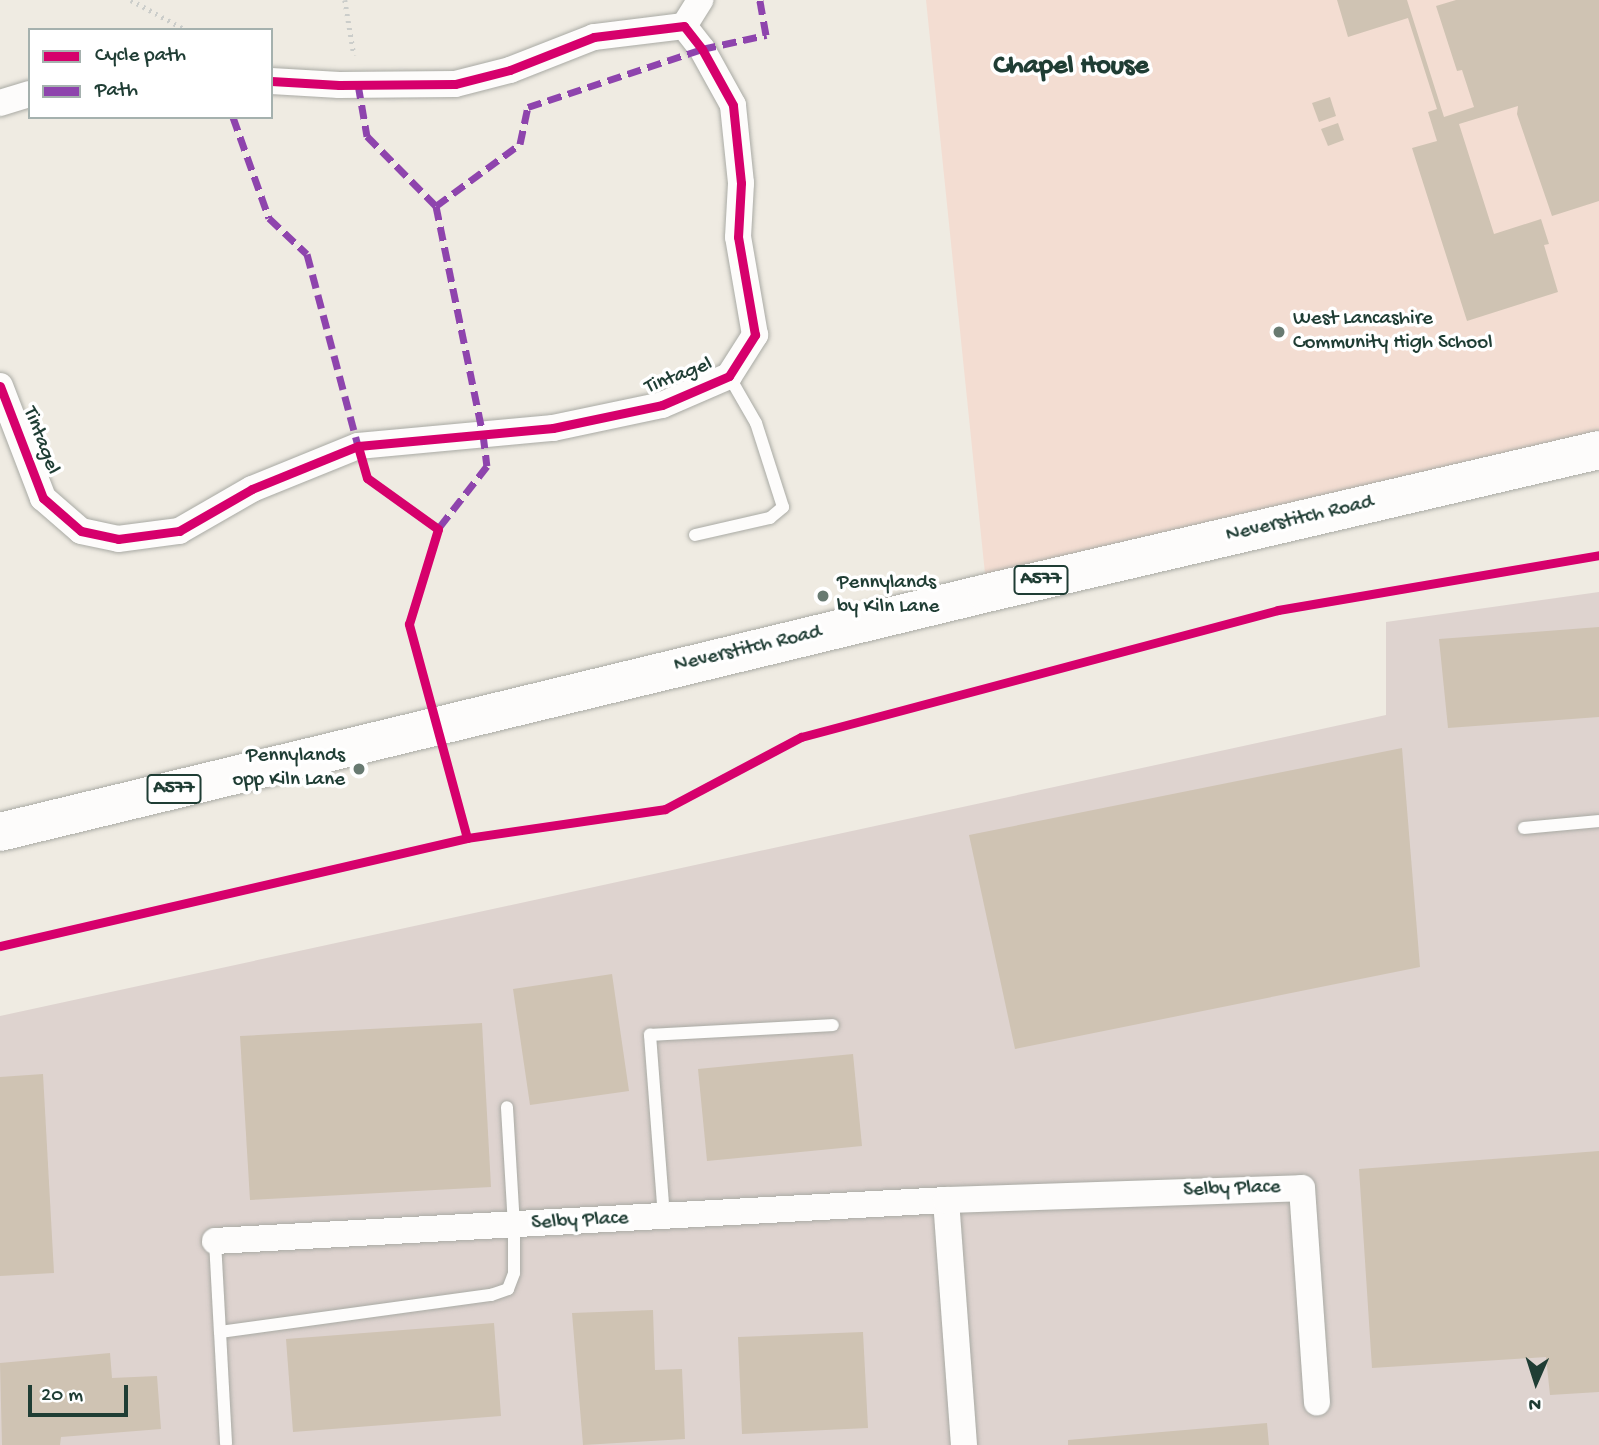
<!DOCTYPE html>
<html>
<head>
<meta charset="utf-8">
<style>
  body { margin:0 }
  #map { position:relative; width:1599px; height:1445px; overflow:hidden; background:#efebe2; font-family:"Gochi Hand",sans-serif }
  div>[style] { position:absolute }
  .built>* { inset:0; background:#f3ddd2 }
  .industrial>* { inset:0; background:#ded3cf }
  .building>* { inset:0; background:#cfc3b3 }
  .path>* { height:4.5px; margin-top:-2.25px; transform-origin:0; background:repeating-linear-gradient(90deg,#cbcdca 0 2px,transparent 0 7px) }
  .roads { filter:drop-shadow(0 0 2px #a9aaa4) drop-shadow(0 0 2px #a9aaa4) }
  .service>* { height:12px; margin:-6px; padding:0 6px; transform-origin:6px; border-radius:6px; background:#fdfcfb }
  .minor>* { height:26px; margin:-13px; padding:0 13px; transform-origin:13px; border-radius:13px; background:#fdfcfb }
  .primary>* { height:38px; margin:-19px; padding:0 19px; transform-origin:19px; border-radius:19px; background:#fdfcfb }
  .quiet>* { height:7px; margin-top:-3.5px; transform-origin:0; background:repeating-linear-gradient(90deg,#8e44ad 0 14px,transparent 0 21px) }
  .cycleway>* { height:9px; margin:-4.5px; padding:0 4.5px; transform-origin:4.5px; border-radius:4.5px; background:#d6006c }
  .dots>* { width:19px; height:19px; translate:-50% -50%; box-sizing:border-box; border:4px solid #fff; border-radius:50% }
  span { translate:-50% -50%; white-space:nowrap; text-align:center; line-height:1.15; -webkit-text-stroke:7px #fff; paint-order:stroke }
  .shield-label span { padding:2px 5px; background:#fff; border:2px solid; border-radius:5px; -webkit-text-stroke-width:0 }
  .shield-label { font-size:19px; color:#1f3d34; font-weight:700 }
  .poi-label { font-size:21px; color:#1f3d34 }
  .left { translate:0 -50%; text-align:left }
  .right { translate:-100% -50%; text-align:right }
  .street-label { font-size:21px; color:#1f3d34 }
  .district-label { font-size:28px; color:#1f3d34; font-weight:700 }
  .legend { position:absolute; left:28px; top:28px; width:245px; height:91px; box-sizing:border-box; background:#fff; border:2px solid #a5b1ae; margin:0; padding:9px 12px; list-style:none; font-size:21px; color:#1f3d34 }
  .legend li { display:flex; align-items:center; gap:14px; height:35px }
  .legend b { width:35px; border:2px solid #a5b1ae }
  .north { position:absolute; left:1501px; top:1347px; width:70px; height:70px; -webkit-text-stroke:5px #fff; paint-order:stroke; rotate:183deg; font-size:19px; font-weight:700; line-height:28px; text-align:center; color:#1f3d34 }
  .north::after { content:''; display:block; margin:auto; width:24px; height:32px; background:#1f3d34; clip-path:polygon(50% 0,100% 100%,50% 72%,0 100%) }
  .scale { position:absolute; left:28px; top:1385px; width:100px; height:32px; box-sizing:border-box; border:4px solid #1f3d34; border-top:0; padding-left:9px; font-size:21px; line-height:24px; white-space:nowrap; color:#1f3d34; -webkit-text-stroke:5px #fff; paint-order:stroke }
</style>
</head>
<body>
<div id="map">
  <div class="built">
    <i style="clip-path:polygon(926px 0,1599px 0,1599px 446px,987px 593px)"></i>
  </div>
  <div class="industrial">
    <i style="clip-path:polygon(1599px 592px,1599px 1445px,0 1445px,0 1016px,1386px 715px,1386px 622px)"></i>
  </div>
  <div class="building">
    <i style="clip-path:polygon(1337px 0,1407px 0,1444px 117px,1474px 107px,1462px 70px,1457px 71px,1436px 6px,1456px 0,1599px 0,1599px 201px,1552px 216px,1517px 114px,1518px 106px,1459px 124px,1494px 234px,1541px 219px,1549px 244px,1544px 245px,1558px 292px,1467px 321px,1412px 148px,1437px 141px,1428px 112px,1437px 109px,1408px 18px,1348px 37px)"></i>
    <i style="clip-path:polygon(1330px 97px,1336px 116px,1319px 122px,1312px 103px)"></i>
    <i style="clip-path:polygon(1338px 123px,1344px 140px,1328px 146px,1321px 129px)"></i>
    <i style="clip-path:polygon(1599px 627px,1599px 717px,1448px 728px,1439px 639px)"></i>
    <i style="clip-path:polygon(1402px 748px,1420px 967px,1015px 1049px,969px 835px)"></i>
    <i style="clip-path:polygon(612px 974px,629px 1091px,530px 1105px,513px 989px)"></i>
    <i style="clip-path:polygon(482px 1023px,491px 1187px,250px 1200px,240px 1036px)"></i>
    <i style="clip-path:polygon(853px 1054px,862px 1146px,707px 1161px,698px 1069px)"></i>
    <i style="clip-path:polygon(43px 1074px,54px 1273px,0 1276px,0 1077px)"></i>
    <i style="clip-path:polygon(1599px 1151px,1599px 1392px,1550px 1395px,1546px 1357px,1372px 1368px,1359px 1169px)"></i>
    <i style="clip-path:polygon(653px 1310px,655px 1370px,682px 1369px,685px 1439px,583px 1445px,572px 1313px)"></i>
    <i style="clip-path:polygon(494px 1323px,501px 1416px,293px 1432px,286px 1339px)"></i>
    <i style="clip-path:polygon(863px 1332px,868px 1428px,742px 1434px,738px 1337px)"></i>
    <i style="clip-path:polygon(110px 1353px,112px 1378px,157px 1376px,161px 1429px,61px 1437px,60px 1445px,2px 1445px,0 1363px)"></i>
    <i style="clip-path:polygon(1267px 1423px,1269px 1445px,1068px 1445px,1068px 1440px)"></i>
  </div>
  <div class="path">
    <i style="left:131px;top:0;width:63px;rotate:28.6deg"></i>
    <i style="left:345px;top:0;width:56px;rotate:80.7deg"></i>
  </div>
  <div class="roads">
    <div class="service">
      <i style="left:695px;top:535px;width:77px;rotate:-12.8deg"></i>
      <i style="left:770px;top:518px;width:17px;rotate:-40deg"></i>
      <i style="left:783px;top:507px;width:88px;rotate:-107.8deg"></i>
      <i style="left:756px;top:423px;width:54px;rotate:-119.9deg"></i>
      <i style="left:1524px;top:828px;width:75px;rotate:-5.3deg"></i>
      <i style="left:664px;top:1217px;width:183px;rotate:-94.4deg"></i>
      <i style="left:650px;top:1035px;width:183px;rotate:-3.1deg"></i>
      <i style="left:215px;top:1241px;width:91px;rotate:86.9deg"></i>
      <i style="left:220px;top:1332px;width:274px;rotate:-7.8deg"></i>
      <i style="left:491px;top:1295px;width:18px;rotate:-19deg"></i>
      <i style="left:508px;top:1289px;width:17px;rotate:-69deg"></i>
      <i style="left:514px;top:1273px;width:47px;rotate:-90deg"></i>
      <i style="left:514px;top:1226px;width:119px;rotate:-93.4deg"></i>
      <i style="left:220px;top:1332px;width:112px;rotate:86.9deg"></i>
    </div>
    <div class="minor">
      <i style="left:684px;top:26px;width:31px;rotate:-58deg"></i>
      <i style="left:0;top:103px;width:31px;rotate:-17deg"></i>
      <i style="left:0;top:386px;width:120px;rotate:69deg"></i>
      <i style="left:43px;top:498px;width:50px;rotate:41deg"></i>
      <i style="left:81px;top:531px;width:38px;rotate:12deg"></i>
      <i style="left:118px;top:539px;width:62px;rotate:-7.5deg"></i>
      <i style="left:179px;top:531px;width:84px;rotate:-29.9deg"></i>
      <i style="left:252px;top:489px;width:114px;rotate:-22.1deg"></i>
      <i style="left:358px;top:446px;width:196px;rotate:-5.3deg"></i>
      <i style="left:553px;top:428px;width:111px;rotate:-11.9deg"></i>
      <i style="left:662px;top:405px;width:73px;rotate:-23.4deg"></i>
      <i style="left:729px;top:376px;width:49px;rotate:-57.6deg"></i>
      <i style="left:755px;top:335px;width:99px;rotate:-99.8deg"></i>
      <i style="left:738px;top:237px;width:54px;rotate:-86.8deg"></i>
      <i style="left:741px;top:183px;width:78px;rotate:-95.9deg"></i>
      <i style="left:733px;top:105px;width:64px;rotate:-119deg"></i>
      <i style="left:702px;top:49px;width:29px;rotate:-128deg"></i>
      <i style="left:684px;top:26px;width:91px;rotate:173deg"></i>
      <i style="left:594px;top:37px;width:90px;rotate:158.6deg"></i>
      <i style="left:510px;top:70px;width:57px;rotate:165.7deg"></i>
      <i style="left:455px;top:84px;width:116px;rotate:179.5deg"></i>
      <i style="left:339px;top:85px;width:68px;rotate:-176.6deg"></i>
      <i style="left:946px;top:1200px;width:246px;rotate:85.8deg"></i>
      <i style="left:215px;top:1241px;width:732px;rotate:-3.21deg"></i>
      <i style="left:946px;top:1200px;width:356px;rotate:-1.9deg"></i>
      <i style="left:1302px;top:1188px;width:215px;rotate:86deg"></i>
    </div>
    <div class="primary">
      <i style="left:0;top:832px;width:1016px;rotate:-13.61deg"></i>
      <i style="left:987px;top:593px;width:628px;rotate:-13.15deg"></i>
    </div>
  </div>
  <div class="quiet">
    <i style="left:358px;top:84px;width:53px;rotate:80.2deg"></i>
    <i style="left:367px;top:136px;width:98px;rotate:45.4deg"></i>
    <i style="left:436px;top:206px;width:233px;rotate:78.4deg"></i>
    <i style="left:483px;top:434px;width:32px;rotate:83deg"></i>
    <i style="left:487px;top:466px;width:80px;rotate:127.9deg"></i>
    <i style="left:233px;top:117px;width:107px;rotate:70.4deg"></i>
    <i style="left:269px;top:218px;width:52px;rotate:43.5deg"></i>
    <i style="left:307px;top:254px;width:199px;rotate:75.1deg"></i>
    <i style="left:436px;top:206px;width:104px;rotate:-36.4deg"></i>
    <i style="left:520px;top:144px;width:38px;rotate:-78deg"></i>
    <i style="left:528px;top:107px;width:183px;rotate:-18.4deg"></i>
    <i style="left:702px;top:49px;width:66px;rotate:-12.3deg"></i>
    <i style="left:766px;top:35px;width:36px;rotate:-100deg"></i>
  </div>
  <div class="cycleway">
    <i style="left:0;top:386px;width:120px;rotate:69deg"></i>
    <i style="left:43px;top:498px;width:50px;rotate:41deg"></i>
    <i style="left:81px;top:531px;width:38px;rotate:12deg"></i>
    <i style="left:118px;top:539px;width:62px;rotate:-7.5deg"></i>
    <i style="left:179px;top:531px;width:84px;rotate:-29.9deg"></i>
    <i style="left:252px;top:489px;width:114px;rotate:-22.1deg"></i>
    <i style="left:358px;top:446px;width:196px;rotate:-5.3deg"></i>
    <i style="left:553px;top:428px;width:111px;rotate:-11.9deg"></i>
    <i style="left:662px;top:405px;width:73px;rotate:-23.4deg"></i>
    <i style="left:729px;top:376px;width:49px;rotate:-57.6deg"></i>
    <i style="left:755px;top:335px;width:99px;rotate:-99.8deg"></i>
    <i style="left:738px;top:237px;width:54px;rotate:-86.8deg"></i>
    <i style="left:741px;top:183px;width:78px;rotate:-95.9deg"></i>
    <i style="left:733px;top:105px;width:64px;rotate:-119deg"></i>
    <i style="left:702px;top:49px;width:29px;rotate:-128deg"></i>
    <i style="left:684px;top:26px;width:91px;rotate:173deg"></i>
    <i style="left:594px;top:37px;width:90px;rotate:158.6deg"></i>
    <i style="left:510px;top:70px;width:57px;rotate:165.7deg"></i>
    <i style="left:455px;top:84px;width:116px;rotate:179.5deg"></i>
    <i style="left:339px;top:85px;width:68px;rotate:-176.6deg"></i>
    <i style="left:467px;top:838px;width:200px;rotate:-8.3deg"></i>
    <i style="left:665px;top:809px;width:154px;rotate:-27.9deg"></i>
    <i style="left:801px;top:737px;width:494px;rotate:-14.9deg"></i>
    <i style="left:1278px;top:610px;width:326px;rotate:-9.7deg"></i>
    <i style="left:0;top:946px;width:479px;rotate:-13deg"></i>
    <i style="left:467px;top:838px;width:222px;rotate:-105.2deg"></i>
    <i style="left:409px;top:624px;width:99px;rotate:-73deg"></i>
    <i style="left:438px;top:529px;width:87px;rotate:-144.3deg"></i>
    <i style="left:367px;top:478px;width:33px;rotate:-106deg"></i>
  </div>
  <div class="dots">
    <i style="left:1279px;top:332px;background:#687a71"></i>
    <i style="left:823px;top:596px;background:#687a71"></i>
    <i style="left:359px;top:769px;background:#687a71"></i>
  </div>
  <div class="shield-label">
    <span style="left:1041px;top:580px">A577</span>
    <span style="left:174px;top:789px">A577</span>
  </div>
  <div class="poi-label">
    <span class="left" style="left:1293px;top:332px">West Lancashire<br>Community High School</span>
    <span class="left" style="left:837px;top:596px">Pennylands<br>by Kiln Lane</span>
    <span class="right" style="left:345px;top:769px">Pennylands<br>opp Kiln Lane</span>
  </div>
  <div class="street-label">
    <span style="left:679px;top:377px;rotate:-21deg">Tintagel</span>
    <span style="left:40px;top:441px;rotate:69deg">Tintagel</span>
    <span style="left:1300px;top:520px;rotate:-13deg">Neverstitch Road</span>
    <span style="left:748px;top:650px;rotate:-13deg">Neverstitch Road</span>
    <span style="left:1232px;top:1190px;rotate:-2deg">Selby Place</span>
    <span style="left:580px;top:1222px;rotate:-3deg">Selby Place</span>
  </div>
  <div class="district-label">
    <span style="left:1071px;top:67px">Chapel House</span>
  </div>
  <ul class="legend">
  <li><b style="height:9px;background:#d6006c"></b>Cycle path</li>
  <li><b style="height:9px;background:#8e44ad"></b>Path</li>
  </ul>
  <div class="north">N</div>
  <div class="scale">20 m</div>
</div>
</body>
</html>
